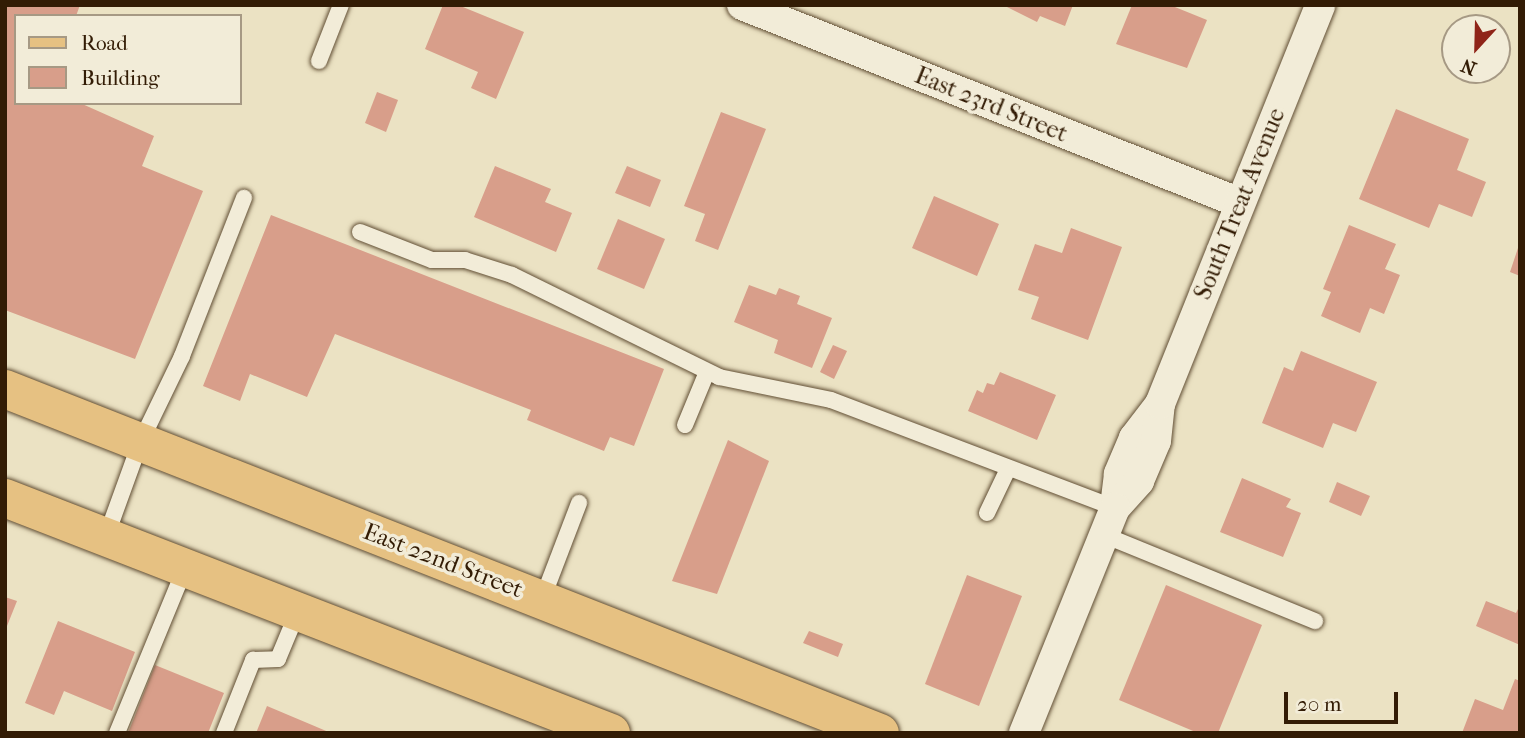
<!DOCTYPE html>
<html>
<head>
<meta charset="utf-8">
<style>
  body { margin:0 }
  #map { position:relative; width:1525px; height:738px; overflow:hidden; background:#ebe2c3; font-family:"IM FELL French Canon",serif }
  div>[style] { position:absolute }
  .building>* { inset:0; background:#d89e8a }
  .roads { filter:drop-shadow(0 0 2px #614e34) drop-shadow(0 0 2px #614e34) }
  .lane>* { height:16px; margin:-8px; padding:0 8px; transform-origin:8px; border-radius:8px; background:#f2ecd8 }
  .street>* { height:30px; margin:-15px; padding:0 15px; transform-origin:15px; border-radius:15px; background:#f2ecd8 }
  .primary>* { height:38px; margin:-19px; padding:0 19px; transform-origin:19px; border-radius:19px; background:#e6c182 }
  span { translate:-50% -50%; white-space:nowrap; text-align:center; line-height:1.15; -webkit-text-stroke:7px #f2ecd8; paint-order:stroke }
  .street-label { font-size:24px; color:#331c05 }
  .frame { position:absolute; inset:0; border:7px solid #331c05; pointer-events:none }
  .legend { position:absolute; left:14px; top:14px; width:228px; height:91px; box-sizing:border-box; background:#f2ecd8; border:2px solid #a69984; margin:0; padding:9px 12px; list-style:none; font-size:21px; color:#331c05 }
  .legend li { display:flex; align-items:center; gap:14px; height:35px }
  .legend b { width:35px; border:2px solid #a69984 }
  .north { position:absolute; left:1441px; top:14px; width:70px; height:70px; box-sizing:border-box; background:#f2ecd8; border:2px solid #a69984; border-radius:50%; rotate:202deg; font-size:19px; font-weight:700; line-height:28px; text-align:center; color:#331c05 }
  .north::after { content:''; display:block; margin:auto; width:24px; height:32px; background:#8f2418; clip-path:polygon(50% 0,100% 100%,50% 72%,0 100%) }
  .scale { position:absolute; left:1284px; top:692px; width:114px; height:32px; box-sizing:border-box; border:4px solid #331c05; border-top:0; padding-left:9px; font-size:21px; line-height:24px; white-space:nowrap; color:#331c05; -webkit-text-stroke:5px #f2ecd8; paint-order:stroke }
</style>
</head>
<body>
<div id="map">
  <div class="building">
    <i style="clip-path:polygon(5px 5px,80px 5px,76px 16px,16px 16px,16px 103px,80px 103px,154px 136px,142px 166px,203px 191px,135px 359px,5px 310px)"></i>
    <i style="clip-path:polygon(443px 5px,458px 5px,524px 32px,496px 99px,471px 88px,478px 72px,425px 49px)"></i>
    <i style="clip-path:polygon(1003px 5px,1073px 5px,1065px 26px,1040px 16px,1037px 22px)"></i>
    <i style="clip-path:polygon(1132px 5px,1170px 5px,1207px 20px,1187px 68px,1116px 44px)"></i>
    <i style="clip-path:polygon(377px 92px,398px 100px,386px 132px,365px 123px)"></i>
    <i style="clip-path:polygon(1396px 109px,1469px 139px,1457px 170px,1486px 182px,1472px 217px,1439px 204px,1429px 228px,1359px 199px)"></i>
    <i style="clip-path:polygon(721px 112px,766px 129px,718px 250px,695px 241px,705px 214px,684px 206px)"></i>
    <i style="clip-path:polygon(495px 166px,551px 189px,545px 202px,572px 213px,556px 252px,474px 217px)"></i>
    <i style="clip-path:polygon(627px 166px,661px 180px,650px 207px,615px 193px)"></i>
    <i style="clip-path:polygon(934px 196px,999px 224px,977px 276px,912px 248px)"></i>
    <i style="clip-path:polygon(271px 215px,664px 369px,634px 446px,610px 437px,604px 451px,527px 420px,531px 410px,335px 334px,307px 397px,250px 374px,240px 401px,203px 386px)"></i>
    <i style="clip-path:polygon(618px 219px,665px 239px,644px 289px,597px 269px)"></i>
    <i style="clip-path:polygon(1349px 225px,1396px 244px,1385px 269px,1400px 275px,1384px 314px,1370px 308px,1360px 333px,1321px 316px,1331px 292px,1323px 289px)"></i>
    <i style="clip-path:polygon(1071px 228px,1122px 247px,1088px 340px,1031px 319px,1039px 297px,1018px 290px,1035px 244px,1062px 253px)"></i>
    <i style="clip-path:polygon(1519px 245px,1520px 245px,1520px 276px,1510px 272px)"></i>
    <i style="clip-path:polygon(749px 285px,776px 295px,779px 288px,800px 296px,797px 304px,832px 318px,812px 368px,774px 353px,778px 340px,734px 322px)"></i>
    <i style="clip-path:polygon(833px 345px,847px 351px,834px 379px,820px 372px)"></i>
    <i style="clip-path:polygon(1301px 351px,1377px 382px,1356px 432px,1333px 423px,1323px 448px,1262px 423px,1284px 367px,1293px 371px)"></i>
    <i style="clip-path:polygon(1000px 372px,1056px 395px,1037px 440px,968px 411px,977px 390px,983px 393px,987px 383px,994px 385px)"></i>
    <i style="clip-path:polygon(728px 440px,769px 461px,717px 594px,672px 581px)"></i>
    <i style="clip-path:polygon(1242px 478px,1291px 499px,1286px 507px,1301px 513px,1283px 557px,1220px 532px)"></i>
    <i style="clip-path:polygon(1337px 482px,1370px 496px,1361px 516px,1329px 502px)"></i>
    <i style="clip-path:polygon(967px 575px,1022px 596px,979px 706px,925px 684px)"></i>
    <i style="clip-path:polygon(1166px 585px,1262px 625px,1218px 733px,1198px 733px,1119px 700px)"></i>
    <i style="clip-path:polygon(5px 597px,17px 601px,5px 631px)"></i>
    <i style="clip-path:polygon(1486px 601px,1516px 613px,1520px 605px,1520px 645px,1476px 626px)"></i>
    <i style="clip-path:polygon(58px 621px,135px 652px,112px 711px,64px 691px,54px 715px,25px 703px)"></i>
    <i style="clip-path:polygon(809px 631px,843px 644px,838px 657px,803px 643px)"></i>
    <i style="clip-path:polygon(155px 665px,224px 693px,208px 733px,128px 733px)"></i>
    <i style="clip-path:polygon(1515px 679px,1520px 681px,1520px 733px,1462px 733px,1475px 699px,1503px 710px)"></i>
    <i style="clip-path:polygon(267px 706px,331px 733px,256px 733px)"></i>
  </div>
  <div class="roads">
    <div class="lane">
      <i style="left:319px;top:61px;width:60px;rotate:-68.6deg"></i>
      <i style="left:360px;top:232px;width:77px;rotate:21.3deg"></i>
      <i style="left:432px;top:260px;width:33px"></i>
      <i style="left:465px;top:260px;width:49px;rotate:17.7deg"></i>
      <i style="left:512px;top:275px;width:231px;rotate:26.2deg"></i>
      <i style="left:719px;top:377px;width:114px;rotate:11.6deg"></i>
      <i style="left:831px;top:400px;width:304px;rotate:20.8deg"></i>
      <i style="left:685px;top:425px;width:57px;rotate:-67.5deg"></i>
      <i style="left:987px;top:513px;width:49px;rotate:-64.5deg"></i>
      <i style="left:1104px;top:535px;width:228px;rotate:22.2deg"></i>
      <i style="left:106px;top:537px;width:100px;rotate:-70.1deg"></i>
      <i style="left:140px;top:443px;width:97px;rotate:-64.2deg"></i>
      <i style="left:182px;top:356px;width:170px;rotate:-68.6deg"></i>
      <i style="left:542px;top:600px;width:104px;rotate:-69.1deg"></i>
      <i style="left:117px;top:733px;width:178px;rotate:-67.6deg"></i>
      <i style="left:224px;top:733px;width:79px;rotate:-68.3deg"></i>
      <i style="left:253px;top:660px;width:25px;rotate:-2deg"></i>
      <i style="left:278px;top:659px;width:52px;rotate:-67.4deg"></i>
    </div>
    <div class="street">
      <i style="left:742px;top:5px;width:536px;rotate:21.68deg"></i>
      <i style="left:1160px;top:404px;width:43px;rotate:127.4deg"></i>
      <i style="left:1134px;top:438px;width:39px;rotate:113deg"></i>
      <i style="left:1119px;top:474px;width:34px;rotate:97deg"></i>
      <i style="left:1115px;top:508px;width:36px;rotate:-48deg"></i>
      <i style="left:1139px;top:481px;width:43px;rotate:-67deg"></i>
      <i style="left:1156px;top:441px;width:37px;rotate:-84deg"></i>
      <i style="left:1160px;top:404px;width:430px;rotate:-68.1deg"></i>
      <i style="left:1024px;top:733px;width:243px;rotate:-68deg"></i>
    </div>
    <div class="primary">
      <i style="left:5px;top:389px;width:940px;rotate:21.46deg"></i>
      <i style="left:5px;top:498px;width:650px;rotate:21.2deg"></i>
    </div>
  </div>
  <div class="street-label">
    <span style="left:991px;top:105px;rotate:22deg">East 23rd Street</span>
    <span style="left:1240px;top:204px;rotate:-68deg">South Treat Avenue</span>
    <span style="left:443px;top:561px;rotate:21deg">East 22nd Street</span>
  </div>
  <div class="frame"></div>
  <ul class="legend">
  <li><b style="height:9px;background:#e6c182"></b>Road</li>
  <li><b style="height:19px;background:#d89e8a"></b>Building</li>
  </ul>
  <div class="north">N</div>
  <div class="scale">20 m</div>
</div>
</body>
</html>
